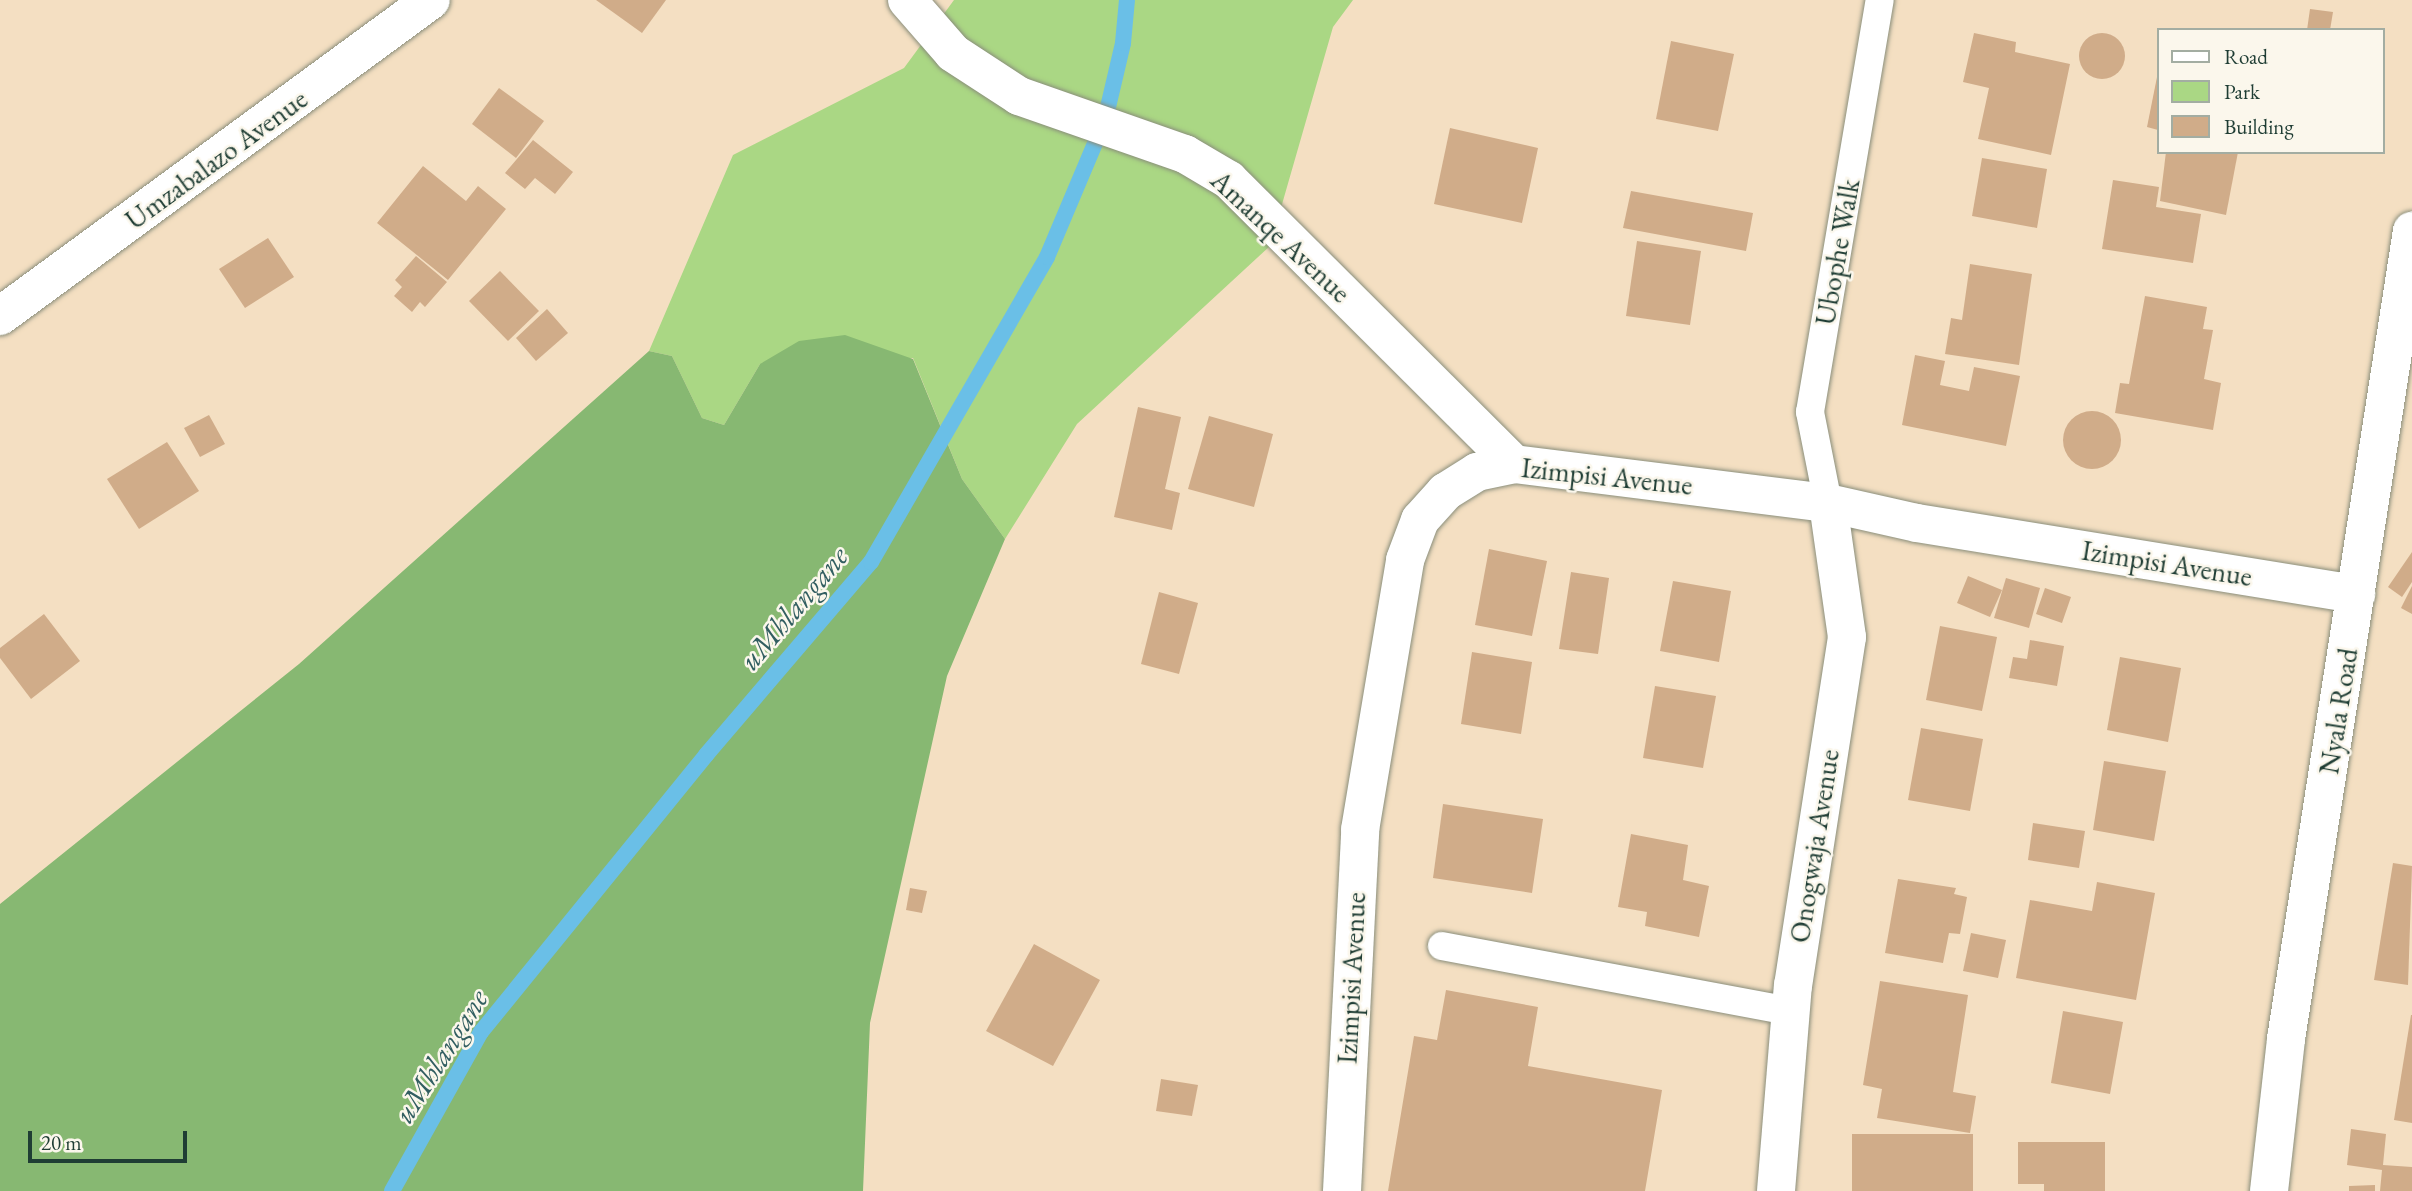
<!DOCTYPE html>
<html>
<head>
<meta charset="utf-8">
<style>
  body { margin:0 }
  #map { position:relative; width:2412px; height:1191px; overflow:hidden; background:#f4dfc2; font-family:"EB Garamond",serif }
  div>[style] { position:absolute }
  .green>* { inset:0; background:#aad784 }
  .forest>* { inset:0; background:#87b872 }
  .stream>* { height:16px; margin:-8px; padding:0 8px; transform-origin:8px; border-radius:8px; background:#6abfe7 }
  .building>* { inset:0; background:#d0ac89 }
  .round { border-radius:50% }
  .roads { filter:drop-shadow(0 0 2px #8a8e7b) drop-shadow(0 0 2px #8a8e7b) }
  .lane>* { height:28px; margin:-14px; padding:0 14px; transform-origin:14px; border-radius:14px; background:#fff }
  .street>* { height:38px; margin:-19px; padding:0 19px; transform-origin:19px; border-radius:19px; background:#fff }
  .secondary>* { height:38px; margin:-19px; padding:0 19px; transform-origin:19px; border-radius:19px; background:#fff }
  span { translate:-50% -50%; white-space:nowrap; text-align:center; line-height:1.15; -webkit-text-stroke:5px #fbf7ec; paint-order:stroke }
  .street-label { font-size:28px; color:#1f3d34 }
  .water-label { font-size:30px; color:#325e61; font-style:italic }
  .legend { position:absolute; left:2157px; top:28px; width:228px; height:126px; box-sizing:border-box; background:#fbf7ec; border:2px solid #a3ada2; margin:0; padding:9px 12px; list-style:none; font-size:21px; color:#1f3d34 }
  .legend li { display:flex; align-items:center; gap:14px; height:35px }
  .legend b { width:35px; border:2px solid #a3ada2 }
  .scale { position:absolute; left:28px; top:1131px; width:159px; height:32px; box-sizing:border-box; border:4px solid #1f3d34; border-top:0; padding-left:9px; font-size:21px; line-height:24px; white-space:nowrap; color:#1f3d34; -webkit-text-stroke:5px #fbf7ec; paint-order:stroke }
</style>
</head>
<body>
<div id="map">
  <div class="green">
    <i style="clip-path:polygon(954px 0,1353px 0,1333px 27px,1270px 246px,1077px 424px,1005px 539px,962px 479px,913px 358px,760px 364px,724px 425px,702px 418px,672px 356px,649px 351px,733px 155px,904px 68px)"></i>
  </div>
  <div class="forest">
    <i style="clip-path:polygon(845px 335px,913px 359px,962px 479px,1005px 539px,947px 676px,870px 1023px,863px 1191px,0 1191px,0 904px,299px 664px,649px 351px,672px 356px,702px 418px,724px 425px,760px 364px,799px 341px)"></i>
  </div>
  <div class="stream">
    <i style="left:392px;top:1191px;width:182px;rotate:-60.8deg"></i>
    <i style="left:481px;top:1032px;width:357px;rotate:-50.9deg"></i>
    <i style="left:706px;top:755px;width:254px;rotate:-49.5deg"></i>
    <i style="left:871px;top:562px;width:352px;rotate:-60deg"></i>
    <i style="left:1047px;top:257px;width:149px;rotate:-67.1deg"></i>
    <i style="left:1105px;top:120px;width:79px;rotate:-76.8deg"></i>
    <i style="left:1123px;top:43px;width:43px;rotate:-84.7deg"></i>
  </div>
  <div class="building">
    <i style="clip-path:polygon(596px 0,666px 0,642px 33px)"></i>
    <i style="clip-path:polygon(2310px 9px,2333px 12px,2330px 30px,2307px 30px)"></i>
    <i class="round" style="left:2079px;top:33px;width:46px;height:46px"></i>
    <i style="clip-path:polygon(1974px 33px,2016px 42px,2015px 52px,2070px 64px,2051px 155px,1978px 139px,1989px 88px,1963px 82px)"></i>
    <i style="clip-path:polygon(1671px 41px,1734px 54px,1718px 131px,1656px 119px)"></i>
    <i style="clip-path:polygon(2157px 77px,2158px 77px,2158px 130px,2147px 127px)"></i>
    <i style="clip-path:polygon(499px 88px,544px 121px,516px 158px,472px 124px)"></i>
    <i style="clip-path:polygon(1450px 128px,1538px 148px,1522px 223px,1434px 204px)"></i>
    <i style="clip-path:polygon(533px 140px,573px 172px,555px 194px,535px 178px,525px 189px,505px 173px)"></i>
    <i style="clip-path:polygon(2166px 152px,2238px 152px,2226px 215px,2160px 201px)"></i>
    <i style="clip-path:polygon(1982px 158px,2047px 169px,2037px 228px,1972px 216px)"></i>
    <i style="clip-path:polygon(423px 166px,466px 201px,478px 186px,506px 209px,448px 280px,377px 223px)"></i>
    <i style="clip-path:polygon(2113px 180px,2159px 187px,2156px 207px,2201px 214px,2193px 263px,2102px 249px)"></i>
    <i style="clip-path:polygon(1631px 191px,1753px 213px,1746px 251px,1623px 228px)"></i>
    <i style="clip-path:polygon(268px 238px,294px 277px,245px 308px,219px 269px)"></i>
    <i style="clip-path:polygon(1637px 241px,1701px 251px,1690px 325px,1626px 316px)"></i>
    <i style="clip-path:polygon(416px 256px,447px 282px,425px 307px,420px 302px,412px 312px,394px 296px,402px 287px,395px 280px)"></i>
    <i style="clip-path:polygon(1970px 264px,2032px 274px,2019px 365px,1945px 354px,1951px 318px,1962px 320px)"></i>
    <i style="clip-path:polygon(500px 271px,539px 311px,508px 341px,469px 301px)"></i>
    <i style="clip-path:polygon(2145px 296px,2207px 307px,2203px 329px,2213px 330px,2204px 379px,2221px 383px,2213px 430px,2115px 413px,2120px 383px,2129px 384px)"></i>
    <i style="clip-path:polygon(547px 309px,568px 333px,536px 361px,516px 338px)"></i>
    <i style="clip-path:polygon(1915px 355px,1945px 361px,1940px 385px,1969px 391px,1974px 367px,2020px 376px,2006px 446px,1902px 425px)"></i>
    <i style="clip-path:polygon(1138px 407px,1181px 417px,1165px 489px,1180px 493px,1172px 530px,1114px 517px)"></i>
    <i class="round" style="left:2063px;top:411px;width:58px;height:58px"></i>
    <i style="clip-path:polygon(209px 415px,225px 444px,200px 457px,184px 428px)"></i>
    <i style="clip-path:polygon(1209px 416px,1273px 434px,1254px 507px,1188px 489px)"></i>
    <i style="clip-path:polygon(167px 442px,199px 491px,139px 529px,107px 479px)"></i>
    <i style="clip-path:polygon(1489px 549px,1547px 561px,1532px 636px,1475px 625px)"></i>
    <i style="clip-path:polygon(2412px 552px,2412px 582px,2402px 597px,2388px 587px)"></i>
    <i style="clip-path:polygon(1571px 572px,1609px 578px,1598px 654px,1559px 649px)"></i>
    <i style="clip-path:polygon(1968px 576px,2002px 590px,1990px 617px,1957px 603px)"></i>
    <i style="clip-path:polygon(2006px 578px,2040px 588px,2029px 628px,1994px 618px)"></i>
    <i style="clip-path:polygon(1673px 581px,1731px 591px,1719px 662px,1660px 651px)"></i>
    <i style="clip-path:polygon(2412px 586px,2412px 614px,2401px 608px)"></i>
    <i style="clip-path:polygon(2045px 588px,2071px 597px,2062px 623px,2036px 614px)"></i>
    <i style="clip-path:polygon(1159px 592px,1198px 603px,1179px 674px,1141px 664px)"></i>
    <i style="clip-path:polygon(44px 614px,80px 661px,31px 699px,0 658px,0 648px)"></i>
    <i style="clip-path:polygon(1940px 626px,1997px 637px,1982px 711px,1926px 700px)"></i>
    <i style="clip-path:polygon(2030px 640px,2064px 646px,2057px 686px,2009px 678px,2013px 657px,2027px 659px)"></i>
    <i style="clip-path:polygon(1472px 652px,1532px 662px,1521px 734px,1461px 724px)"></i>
    <i style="clip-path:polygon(2120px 657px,2181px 668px,2168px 742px,2107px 730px)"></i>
    <i style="clip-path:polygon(1655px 686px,1716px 696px,1703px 768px,1643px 758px)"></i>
    <i style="clip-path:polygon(1921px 728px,1983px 739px,1970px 811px,1908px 800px)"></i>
    <i style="clip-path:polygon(2104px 761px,2166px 771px,2154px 841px,2093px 830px)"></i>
    <i style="clip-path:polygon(1443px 804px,1543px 819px,1532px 893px,1433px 878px)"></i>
    <i style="clip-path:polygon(2033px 823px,2085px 831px,2079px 868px,2028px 860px)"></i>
    <i style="clip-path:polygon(1631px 834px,1688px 845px,1683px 880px,1709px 886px,1699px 937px,1645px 926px,1647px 912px,1618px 907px)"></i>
    <i style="clip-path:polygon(2393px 863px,2412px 866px,2408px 985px,2374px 980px)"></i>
    <i style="clip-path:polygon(1898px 879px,1956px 888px,1954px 894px,1967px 897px,1960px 934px,1949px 933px,1943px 963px,1885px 953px)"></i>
    <i style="clip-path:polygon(2097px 882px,2155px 893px,2136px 1000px,2016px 978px,2030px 900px,2092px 911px)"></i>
    <i style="clip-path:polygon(910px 888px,927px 891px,922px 913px,906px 910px)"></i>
    <i style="clip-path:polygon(1971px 933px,2006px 940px,1998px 978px,1963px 971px)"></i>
    <i style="clip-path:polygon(1034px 944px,1100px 980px,1053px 1066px,986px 1031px)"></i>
    <i style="clip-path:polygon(1880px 981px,1968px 995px,1953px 1092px,1976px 1096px,1970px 1133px,1877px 1118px,1882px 1089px,1863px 1085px)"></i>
    <i style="clip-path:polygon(1446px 990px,1538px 1007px,1528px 1066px,1662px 1090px,1645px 1191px,1388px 1191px,1414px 1036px,1437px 1040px)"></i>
    <i style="clip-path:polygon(2063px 1011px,2123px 1022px,2110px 1094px,2051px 1083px)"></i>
    <i style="clip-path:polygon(2411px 1015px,2412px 1015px,2412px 1123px,2394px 1120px)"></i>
    <i style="clip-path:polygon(1161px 1079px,1198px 1085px,1192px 1116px,1156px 1111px)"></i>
    <i style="clip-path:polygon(2351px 1129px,2386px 1134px,2383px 1165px,2412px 1167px,2412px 1191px,2380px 1191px,2382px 1170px,2347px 1165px)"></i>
    <i style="clip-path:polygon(1852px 1134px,1973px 1134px,1973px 1191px,1852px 1191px)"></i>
    <i style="clip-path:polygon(2018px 1142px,2105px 1142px,2105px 1191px,2044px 1191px,2044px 1184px,2018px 1184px)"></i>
    <i style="clip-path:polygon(2375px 1185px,2375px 1191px,2349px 1191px,2349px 1186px)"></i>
  </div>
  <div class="roads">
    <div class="lane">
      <i style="left:1828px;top:503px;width:93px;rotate:-101.2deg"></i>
      <i style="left:1810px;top:412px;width:418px;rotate:-80.4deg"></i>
      <i style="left:1442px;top:946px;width:355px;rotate:10.6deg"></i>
    </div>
    <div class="street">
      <i style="left:907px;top:0;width:70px;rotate:49deg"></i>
      <i style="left:953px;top:53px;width:79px;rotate:33.1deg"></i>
      <i style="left:1019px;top:96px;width:176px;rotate:19.3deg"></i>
      <i style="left:1185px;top:154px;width:51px;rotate:30.6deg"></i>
      <i style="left:1229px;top:180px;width:402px;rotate:44.9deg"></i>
      <i style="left:0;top:316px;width:534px;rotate:-36.25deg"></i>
      <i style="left:1342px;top:1191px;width:361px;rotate:-87.1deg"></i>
      <i style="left:1360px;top:830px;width:274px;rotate:-80.5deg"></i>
      <i style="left:1405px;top:560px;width:43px;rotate:-69.4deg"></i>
      <i style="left:1420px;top:520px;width:38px;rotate:-48deg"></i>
      <i style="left:1445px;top:492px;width:38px;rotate:-32deg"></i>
      <i style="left:1477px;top:472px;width:38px;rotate:-12deg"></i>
      <i style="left:1514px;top:464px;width:316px;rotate:7.1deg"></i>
      <i style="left:1828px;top:503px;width:91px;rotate:12.7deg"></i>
      <i style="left:1917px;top:523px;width:445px;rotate:9.2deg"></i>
      <i style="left:1776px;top:1191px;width:206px;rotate:-85.3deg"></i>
      <i style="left:1793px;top:986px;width:353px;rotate:-81.2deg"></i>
      <i style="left:1847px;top:637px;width:135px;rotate:-98.1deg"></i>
    </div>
    <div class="secondary">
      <i style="left:2269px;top:1191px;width:153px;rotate:-83.6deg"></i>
      <i style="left:2286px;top:1039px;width:818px;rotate:-81.14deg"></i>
    </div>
  </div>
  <div class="street-label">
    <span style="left:216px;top:159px;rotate:-36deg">Umzabalazo Avenue</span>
    <span style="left:1281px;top:236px;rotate:43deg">Amanqe Avenue</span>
    <span style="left:1837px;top:252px;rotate:-80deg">Ubophe Walk</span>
    <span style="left:1607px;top:476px;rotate:6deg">Izimpisi Avenue</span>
    <span style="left:2167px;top:563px;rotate:9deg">Izimpisi Avenue</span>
    <span style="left:2338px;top:711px;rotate:-81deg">Nyala Road</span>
    <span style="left:1814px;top:846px;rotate:-81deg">Onogwaja Avenue</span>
    <span style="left:1351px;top:978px;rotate:-87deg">Izimpisi Avenue</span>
  </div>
  <div class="water-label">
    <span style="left:794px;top:608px;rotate:-50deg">uMhlangane</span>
    <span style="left:441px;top:1056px;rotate:-58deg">uMhlangane</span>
  </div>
  <ul class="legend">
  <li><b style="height:9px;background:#fff"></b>Road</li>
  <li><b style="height:19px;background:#aad784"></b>Park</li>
  <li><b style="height:19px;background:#d0ac89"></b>Building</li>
  </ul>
  <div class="scale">20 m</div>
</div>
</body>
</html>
